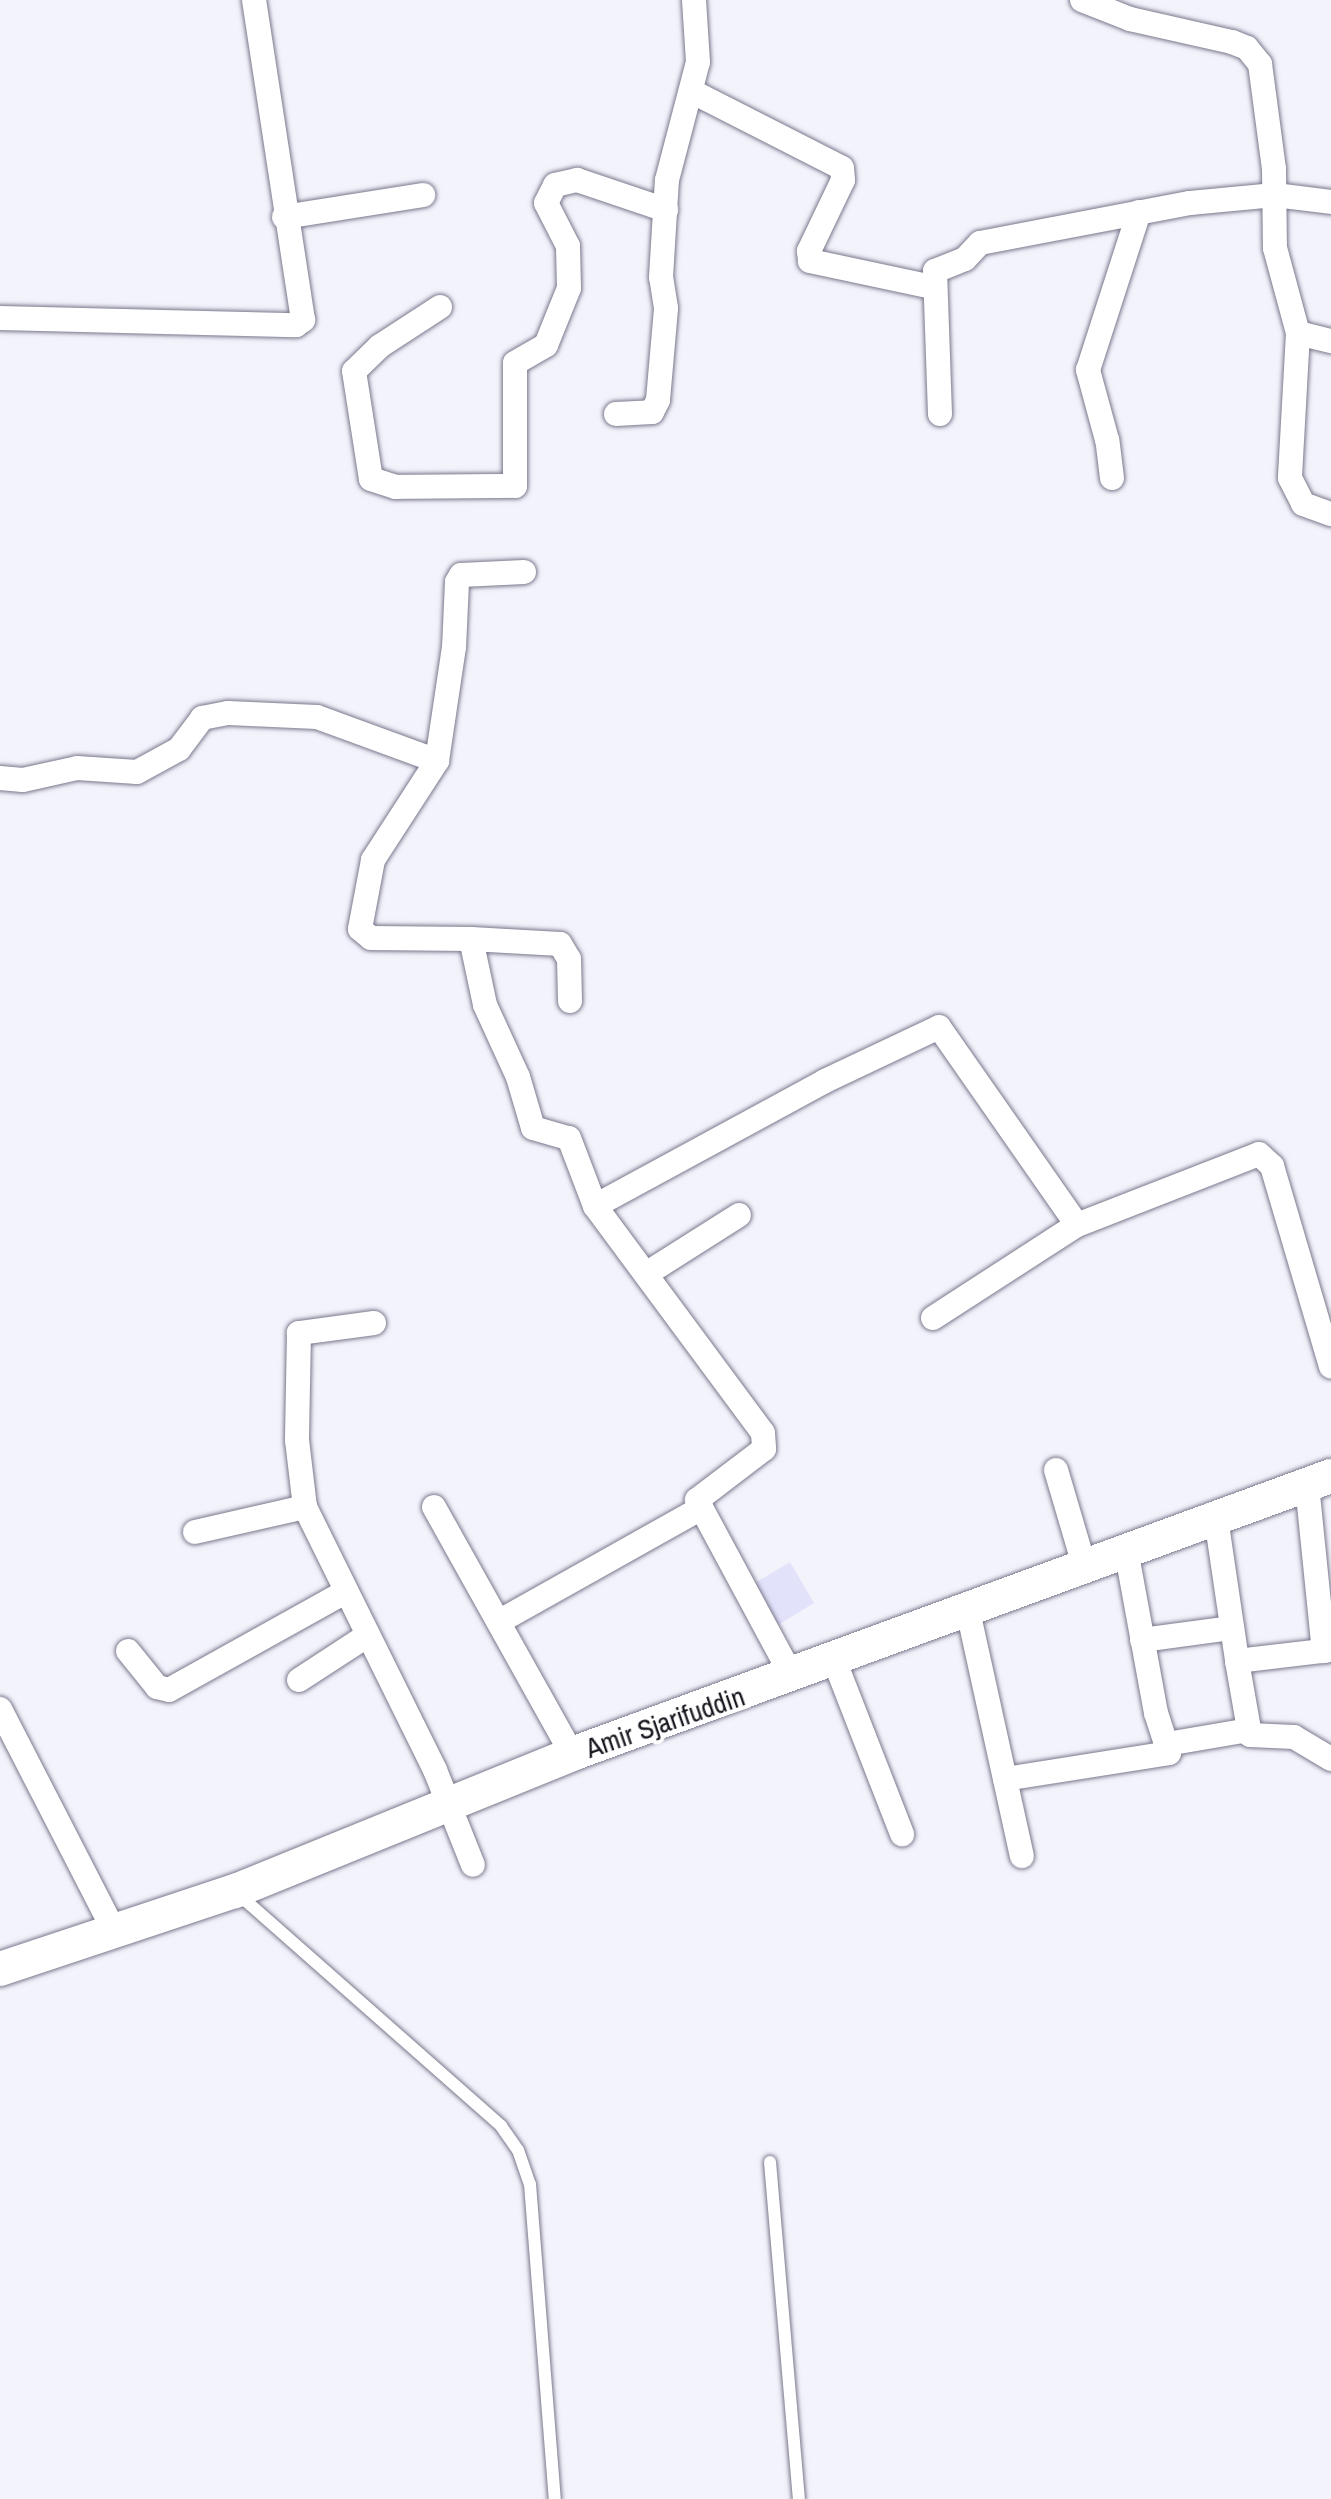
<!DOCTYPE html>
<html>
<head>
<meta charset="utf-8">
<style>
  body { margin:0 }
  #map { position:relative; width:1331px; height:2499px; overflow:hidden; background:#f3f3fc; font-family:"Archivo Narrow",sans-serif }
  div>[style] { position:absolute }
  .green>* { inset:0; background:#e2e2fb }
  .roads { filter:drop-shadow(0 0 2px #79788c) drop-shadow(0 0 2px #79788c) }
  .lane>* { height:12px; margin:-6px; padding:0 6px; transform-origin:6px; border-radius:6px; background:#fff }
  .street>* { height:24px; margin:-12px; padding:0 12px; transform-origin:12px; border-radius:12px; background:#fff }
  .secondary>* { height:34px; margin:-17px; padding:0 17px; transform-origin:17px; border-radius:17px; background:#fff }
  span { translate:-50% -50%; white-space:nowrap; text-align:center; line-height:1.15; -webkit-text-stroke:8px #fff; paint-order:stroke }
  .street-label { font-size:28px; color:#17171f }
</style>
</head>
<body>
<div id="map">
  <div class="green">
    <i style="clip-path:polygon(790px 1562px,814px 1603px,778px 1625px,753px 1584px)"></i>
  </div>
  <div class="roads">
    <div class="lane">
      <i style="left:237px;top:1893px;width:352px;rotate:41.4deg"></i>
      <i style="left:501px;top:2126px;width:29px;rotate:55deg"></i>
      <i style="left:518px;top:2150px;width:36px;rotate:71deg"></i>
      <i style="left:530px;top:2184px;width:316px;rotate:85.5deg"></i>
      <i style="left:770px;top:2162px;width:338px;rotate:85.1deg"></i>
    </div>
    <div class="street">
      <i style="left:1082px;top:0;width:52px;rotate:21.6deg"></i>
      <i style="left:1130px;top:19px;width:105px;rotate:12.7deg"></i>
      <i style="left:1232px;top:42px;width:16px;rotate:22deg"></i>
      <i style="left:1247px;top:48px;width:21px;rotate:51deg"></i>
      <i style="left:1260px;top:64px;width:106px;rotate:82.4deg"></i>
      <i style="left:1274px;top:169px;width:79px;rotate:89.3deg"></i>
      <i style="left:1275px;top:248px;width:88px;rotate:74.9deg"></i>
      <i style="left:1298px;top:333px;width:145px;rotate:93.2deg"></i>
      <i style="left:1290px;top:478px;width:29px;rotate:63deg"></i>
      <i style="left:1303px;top:504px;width:30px;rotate:20deg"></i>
      <i style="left:691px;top:91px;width:169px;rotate:27deg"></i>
      <i style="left:842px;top:168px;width:12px;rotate:85deg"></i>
      <i style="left:843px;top:180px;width:79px;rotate:115.6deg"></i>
      <i style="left:809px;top:251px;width:10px;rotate:84deg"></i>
      <i style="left:810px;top:261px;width:125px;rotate:12deg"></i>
      <i style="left:284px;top:217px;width:141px;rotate:-9deg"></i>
      <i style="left:440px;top:307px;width:72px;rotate:147deg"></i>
      <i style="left:380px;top:346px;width:36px;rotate:136deg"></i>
      <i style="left:354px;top:371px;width:109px;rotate:81.1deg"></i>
      <i style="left:371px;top:479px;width:26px;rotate:18deg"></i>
      <i style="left:396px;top:487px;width:119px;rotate:-0.5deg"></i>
      <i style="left:515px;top:486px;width:123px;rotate:-90deg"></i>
      <i style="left:515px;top:363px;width:36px;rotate:-30deg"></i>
      <i style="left:546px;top:345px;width:61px;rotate:-68deg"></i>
      <i style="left:569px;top:288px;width:42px;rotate:-91.4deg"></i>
      <i style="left:568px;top:246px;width:48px;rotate:-117.1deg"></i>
      <i style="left:546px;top:203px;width:20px;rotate:-63deg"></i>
      <i style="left:555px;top:185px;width:23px;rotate:-13deg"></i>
      <i style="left:577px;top:180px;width:94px;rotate:18.6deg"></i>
      <i style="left:0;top:318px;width:296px;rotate:1.4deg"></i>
      <i style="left:296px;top:325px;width:9px;rotate:-36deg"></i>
      <i style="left:303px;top:320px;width:324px;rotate:-98.7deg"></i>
      <i style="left:1298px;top:333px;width:34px;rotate:14deg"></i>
      <i style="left:616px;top:414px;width:36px;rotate:-3deg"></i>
      <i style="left:652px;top:412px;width:13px;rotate:-63deg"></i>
      <i style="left:658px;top:400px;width:92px;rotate:-85deg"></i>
      <i style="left:666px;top:308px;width:31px;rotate:-99deg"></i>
      <i style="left:661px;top:277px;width:97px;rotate:-86.5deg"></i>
      <i style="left:667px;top:180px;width:122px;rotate:-75.3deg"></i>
      <i style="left:698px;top:62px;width:62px;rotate:-93.7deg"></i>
      <i style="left:940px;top:414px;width:143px;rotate:-92deg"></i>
      <i style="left:935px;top:271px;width:32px;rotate:-22deg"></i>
      <i style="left:965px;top:259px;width:22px;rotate:-47deg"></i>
      <i style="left:980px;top:243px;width:214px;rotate:-10.8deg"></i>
      <i style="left:1190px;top:203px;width:85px;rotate:-5.4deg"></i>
      <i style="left:1275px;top:195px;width:56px;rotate:7.1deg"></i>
      <i style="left:1112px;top:478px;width:38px;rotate:-97deg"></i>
      <i style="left:1107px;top:440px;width:73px;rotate:-105.2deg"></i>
      <i style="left:1088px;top:370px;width:166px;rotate:-72.1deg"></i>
      <i style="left:524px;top:572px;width:63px;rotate:177.3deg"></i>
      <i style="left:461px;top:575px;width:8px;rotate:120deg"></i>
      <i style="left:457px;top:582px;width:65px;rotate:92.6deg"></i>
      <i style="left:454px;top:647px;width:115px;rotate:98.5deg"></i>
      <i style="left:437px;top:761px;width:118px;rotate:122.9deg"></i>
      <i style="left:373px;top:860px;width:70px;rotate:100.7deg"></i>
      <i style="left:360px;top:929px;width:14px;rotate:39deg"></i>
      <i style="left:371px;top:938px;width:100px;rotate:0.6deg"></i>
      <i style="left:471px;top:939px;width:67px;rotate:78deg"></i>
      <i style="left:485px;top:1005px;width:79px;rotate:65.4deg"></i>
      <i style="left:518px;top:1077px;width:53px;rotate:73.6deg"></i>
      <i style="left:533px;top:1128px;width:37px;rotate:16deg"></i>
      <i style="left:569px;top:1138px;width:73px;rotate:69.1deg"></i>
      <i style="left:595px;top:1206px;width:282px;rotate:53.5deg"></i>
      <i style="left:763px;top:1433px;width:16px;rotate:86deg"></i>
      <i style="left:764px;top:1449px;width:84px;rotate:142.7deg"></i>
      <i style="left:697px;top:1500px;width:202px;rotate:61.7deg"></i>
      <i style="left:0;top:778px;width:23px;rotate:5deg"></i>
      <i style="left:23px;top:780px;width:55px;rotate:-12.5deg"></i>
      <i style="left:77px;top:768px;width:60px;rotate:3.8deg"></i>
      <i style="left:137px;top:772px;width:48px;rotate:-28.7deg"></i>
      <i style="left:179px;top:749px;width:39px;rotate:-53deg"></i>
      <i style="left:202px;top:718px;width:26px;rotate:-11deg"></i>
      <i style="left:228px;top:713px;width:89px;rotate:2.6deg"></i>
      <i style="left:317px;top:717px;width:128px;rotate:20.1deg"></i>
      <i style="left:471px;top:939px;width:89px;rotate:3.2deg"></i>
      <i style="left:560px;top:944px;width:17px;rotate:59deg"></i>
      <i style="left:569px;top:959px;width:42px;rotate:88.6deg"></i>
      <i style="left:595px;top:1206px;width:262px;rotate:-28.5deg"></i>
      <i style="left:825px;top:1081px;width:126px;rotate:-25.3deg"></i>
      <i style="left:939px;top:1027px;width:241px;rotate:55.1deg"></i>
      <i style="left:646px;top:1274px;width:110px;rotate:-32.4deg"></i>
      <i style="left:933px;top:1318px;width:171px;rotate:-32.9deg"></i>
      <i style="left:1077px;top:1225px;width:195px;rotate:-21.3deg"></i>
      <i style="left:1259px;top:1154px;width:18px;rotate:43deg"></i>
      <i style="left:1272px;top:1166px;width:209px;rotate:73.6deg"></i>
      <i style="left:374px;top:1323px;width:76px;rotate:172.4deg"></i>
      <i style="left:299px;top:1333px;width:107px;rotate:91.1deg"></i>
      <i style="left:297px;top:1440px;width:67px;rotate:83.2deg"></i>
      <i style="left:305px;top:1507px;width:293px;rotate:63.7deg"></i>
      <i style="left:435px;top:1770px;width:102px;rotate:68.2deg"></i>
      <i style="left:1056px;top:1470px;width:99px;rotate:73.6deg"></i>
      <i style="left:1307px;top:1485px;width:167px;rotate:84.2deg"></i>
      <i style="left:434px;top:1507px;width:283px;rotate:60.8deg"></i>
      <i style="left:1216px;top:1518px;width:145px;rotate:81.6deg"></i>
      <i style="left:1237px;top:1661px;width:95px;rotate:-6.7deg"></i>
      <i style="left:195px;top:1532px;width:113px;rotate:-12.8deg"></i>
      <i style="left:968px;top:1611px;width:251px;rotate:77.6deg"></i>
      <i style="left:500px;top:1621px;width:231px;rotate:-29.3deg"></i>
      <i style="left:1142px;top:1640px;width:91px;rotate:-7.6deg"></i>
      <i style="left:128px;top:1651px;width:46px;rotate:51.1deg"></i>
      <i style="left:157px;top:1687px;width:12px;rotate:14deg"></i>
      <i style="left:169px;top:1690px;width:201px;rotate:-29.1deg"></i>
      <i style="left:1237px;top:1661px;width:75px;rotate:80deg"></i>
      <i style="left:1250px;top:1735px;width:44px;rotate:2.6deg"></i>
      <i style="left:1294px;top:1737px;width:43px;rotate:30.7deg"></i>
      <i style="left:835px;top:1662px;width:185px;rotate:68.7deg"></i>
      <i style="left:299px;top:1680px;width:79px;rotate:-33.1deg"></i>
      <i style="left:0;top:1709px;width:247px;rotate:62.8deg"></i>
      <i style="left:1167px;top:1744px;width:83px;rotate:-9.7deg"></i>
      <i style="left:1005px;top:1779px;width:166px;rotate:-9deg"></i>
      <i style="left:1169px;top:1753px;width:42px;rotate:-108deg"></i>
      <i style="left:1156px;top:1713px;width:166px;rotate:-100.4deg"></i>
    </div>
    <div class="secondary">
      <i style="left:0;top:1969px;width:248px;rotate:-18.4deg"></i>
      <i style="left:235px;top:1891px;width:364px;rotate:-22.1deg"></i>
      <i style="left:572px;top:1754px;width:808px;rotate:-20.12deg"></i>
    </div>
  </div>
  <div class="street-label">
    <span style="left:665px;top:1722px;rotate:-19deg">Amir Sjarifuddin</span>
  </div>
</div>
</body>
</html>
